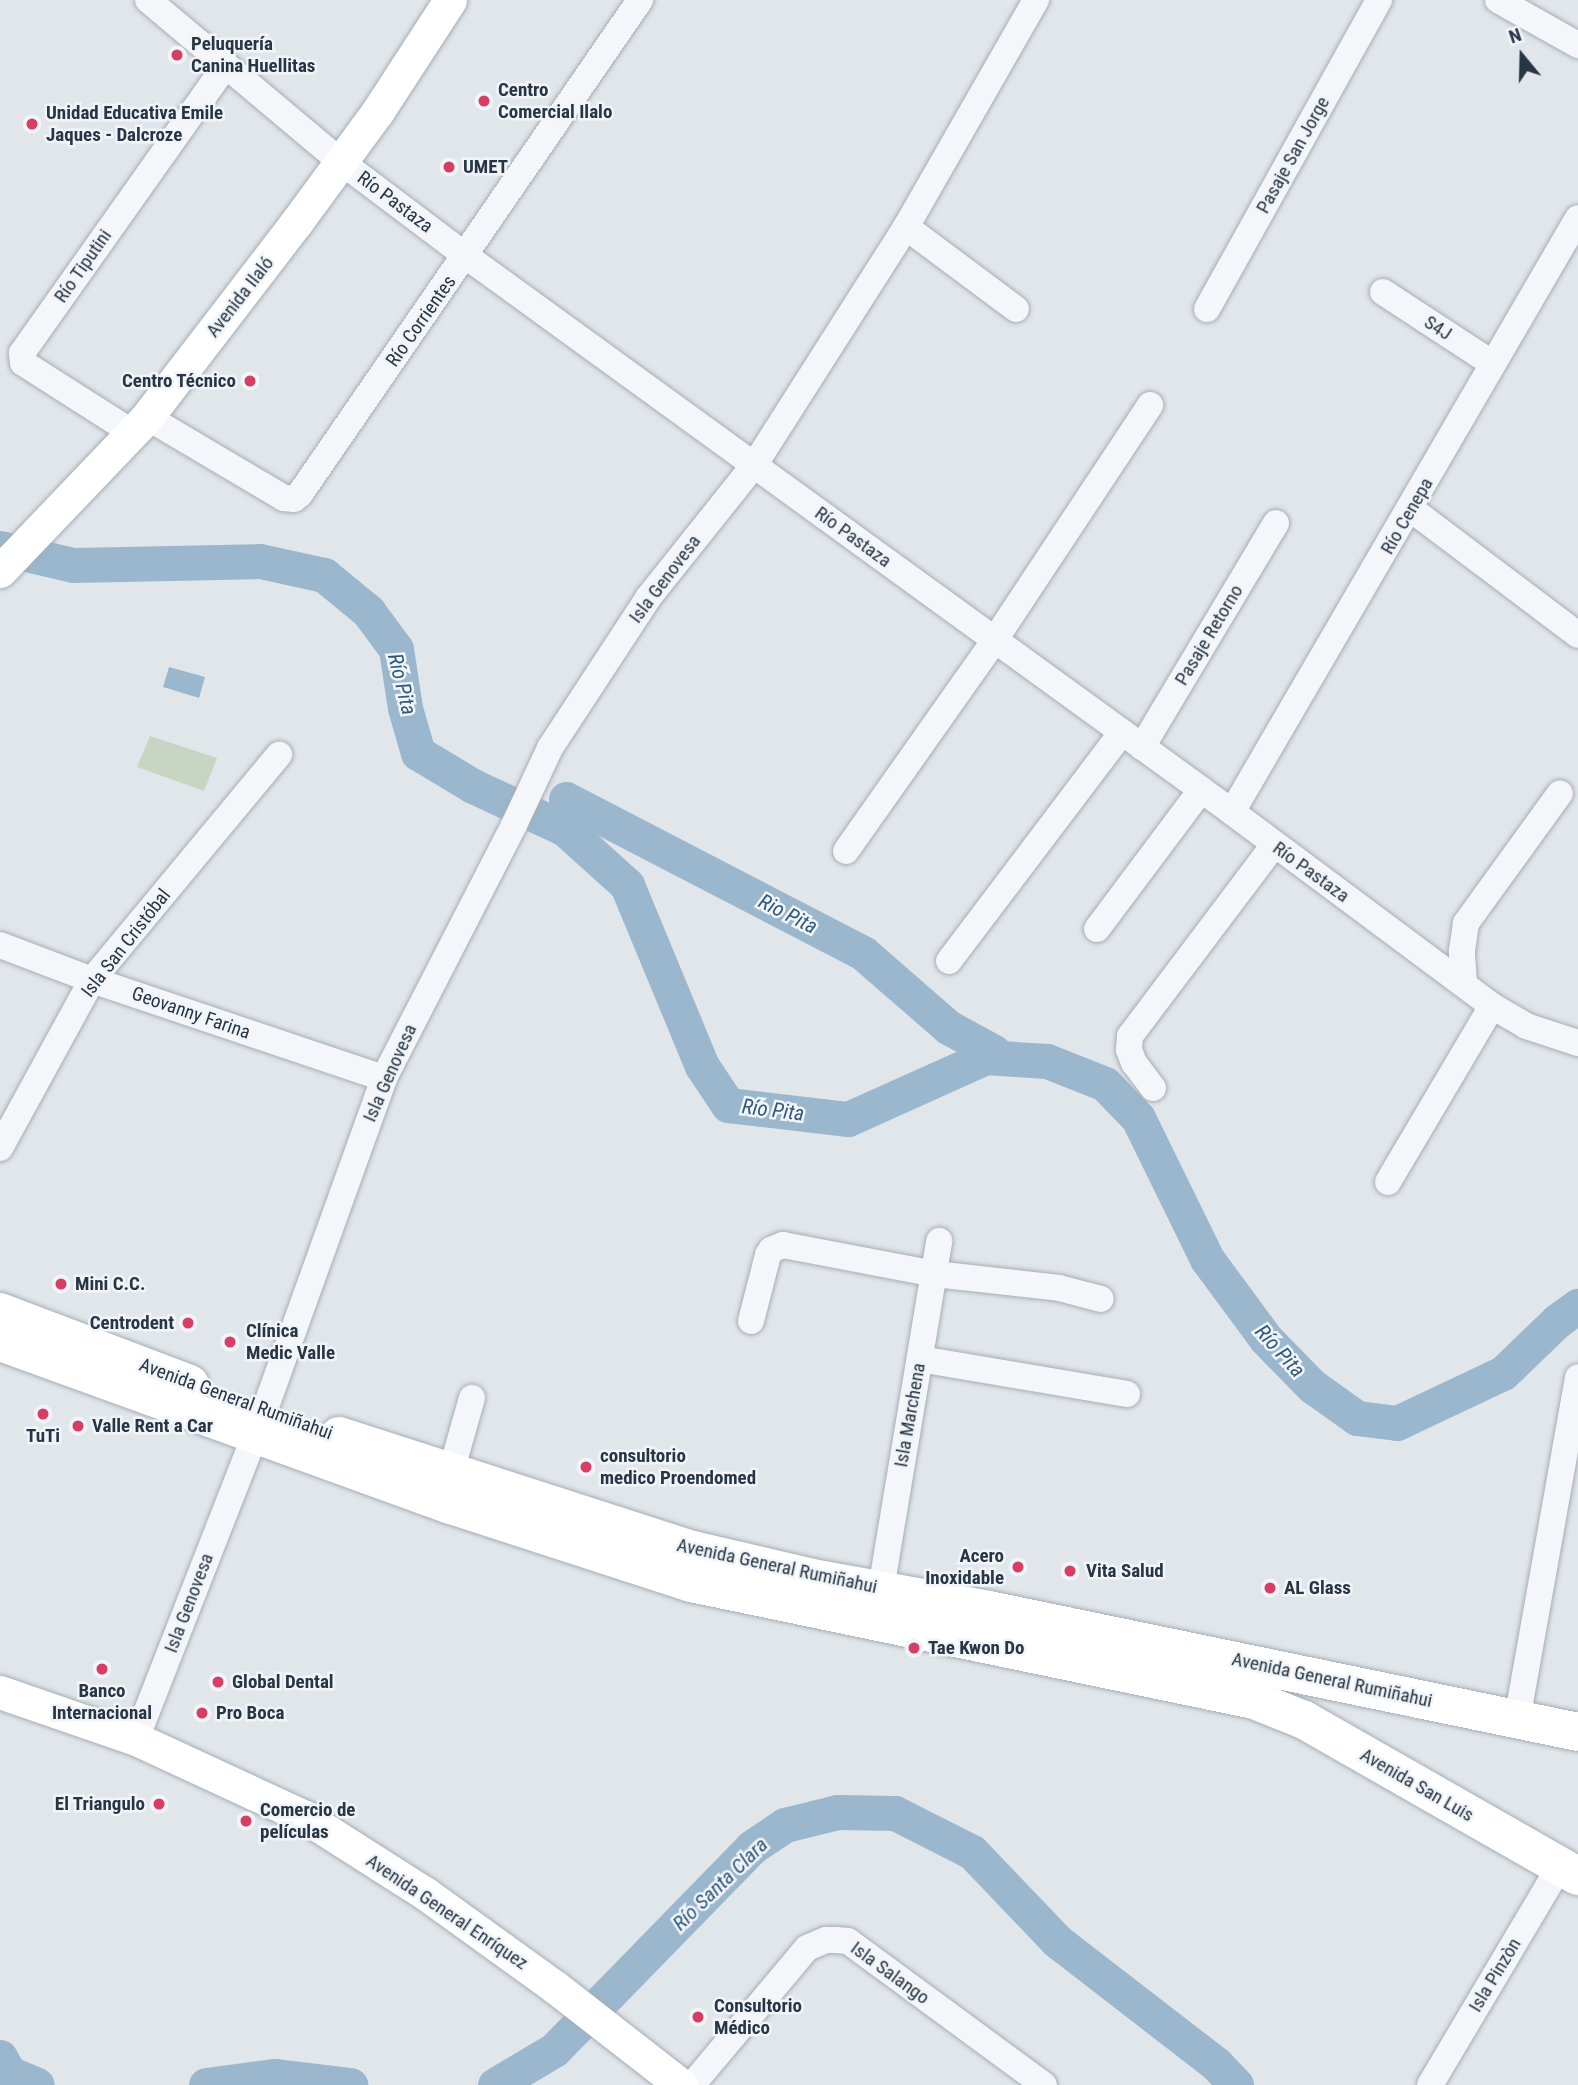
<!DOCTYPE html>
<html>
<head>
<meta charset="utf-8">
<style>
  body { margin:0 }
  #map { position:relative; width:1578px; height:2085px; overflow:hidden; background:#e1e6eb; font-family:"Roboto Condensed",sans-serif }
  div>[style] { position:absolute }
  .green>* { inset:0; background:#c8d5c2 }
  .water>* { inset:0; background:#9ab7cd }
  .river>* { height:35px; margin:-17.5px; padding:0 17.5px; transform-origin:17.5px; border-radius:17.5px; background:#9ab7cd }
  .roads { filter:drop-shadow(0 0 2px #a6adb6) drop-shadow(0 0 2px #a6adb6) }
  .minor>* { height:26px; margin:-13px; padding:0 13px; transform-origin:13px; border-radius:13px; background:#f4f6f9 }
  .major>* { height:33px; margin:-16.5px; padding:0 16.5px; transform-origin:16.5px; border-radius:16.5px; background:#fff }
  .highway>* { height:38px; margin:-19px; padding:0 19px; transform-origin:19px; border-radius:19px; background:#fff }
  .dots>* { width:19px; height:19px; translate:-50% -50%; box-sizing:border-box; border:4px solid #f1f4f8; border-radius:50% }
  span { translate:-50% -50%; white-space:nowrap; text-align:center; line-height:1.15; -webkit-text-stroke:5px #f1f4f8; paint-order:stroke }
  .poi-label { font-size:19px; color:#283544; font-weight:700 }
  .left { translate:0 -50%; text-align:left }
  .right { translate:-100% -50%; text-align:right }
  .street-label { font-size:19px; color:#283544 }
  .water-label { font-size:21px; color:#2f587b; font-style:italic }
  .north { position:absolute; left:1487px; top:21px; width:70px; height:70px; -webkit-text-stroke:5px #f1f4f8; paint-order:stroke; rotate:341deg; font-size:19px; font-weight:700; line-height:28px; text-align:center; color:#283544 }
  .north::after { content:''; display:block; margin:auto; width:24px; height:32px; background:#283544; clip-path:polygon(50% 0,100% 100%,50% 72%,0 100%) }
</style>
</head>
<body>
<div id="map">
  <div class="green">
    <i style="clip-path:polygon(150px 736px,217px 758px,204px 791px,137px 767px)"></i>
  </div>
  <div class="water">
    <i style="clip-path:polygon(169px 667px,205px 677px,199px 698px,163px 687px)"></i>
  </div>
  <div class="river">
    <i style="left:0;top:548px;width:75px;rotate:13.1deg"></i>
    <i style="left:73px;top:565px;width:187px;rotate:-1.2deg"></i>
    <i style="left:260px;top:561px;width:66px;rotate:12.3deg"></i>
    <i style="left:324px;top:575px;width:57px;rotate:39.3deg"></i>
    <i style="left:368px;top:611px;width:47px;rotate:53.6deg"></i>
    <i style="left:396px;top:649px;width:60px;rotate:81.3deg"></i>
    <i style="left:405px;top:708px;width:47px;rotate:73.9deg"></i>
    <i style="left:418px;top:753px;width:64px;rotate:31deg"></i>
    <i style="left:473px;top:786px;width:102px;rotate:25.1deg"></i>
    <i style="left:565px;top:829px;width:84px;rotate:42.1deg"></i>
    <i style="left:627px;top:885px;width:196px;rotate:67.5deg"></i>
    <i style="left:702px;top:1066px;width:47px;rotate:56.3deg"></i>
    <i style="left:728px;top:1105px;width:121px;rotate:6.7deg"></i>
    <i style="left:848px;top:1119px;width:151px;rotate:-24.2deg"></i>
    <i style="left:986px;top:1057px;width:61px;rotate:3.8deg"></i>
    <i style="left:1047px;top:1061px;width:62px;rotate:21.6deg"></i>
    <i style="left:1105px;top:1084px;width:47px;rotate:45.9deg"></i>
    <i style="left:1138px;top:1118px;width:157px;rotate:63.9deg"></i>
    <i style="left:1207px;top:1259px;width:99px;rotate:53.6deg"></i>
    <i style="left:1266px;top:1339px;width:66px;rotate:45.6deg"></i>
    <i style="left:1312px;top:1386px;width:55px;rotate:35.4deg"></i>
    <i style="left:1357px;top:1418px;width:40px;rotate:7.1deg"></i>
    <i style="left:1397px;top:1423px;width:117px;rotate:-25.3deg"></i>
    <i style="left:1503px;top:1373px;width:75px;rotate:-43.9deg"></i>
    <i style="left:1557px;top:1321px;width:26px;rotate:-36deg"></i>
    <i style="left:566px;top:799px;width:335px;rotate:27.4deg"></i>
    <i style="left:863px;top:953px;width:113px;rotate:41deg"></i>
    <i style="left:948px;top:1027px;width:52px;rotate:28.5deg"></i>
    <i style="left:0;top:2057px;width:18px;rotate:61deg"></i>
    <i style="left:9px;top:2073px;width:30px;rotate:23deg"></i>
    <i style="left:206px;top:2085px;width:69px;rotate:-7.5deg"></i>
    <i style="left:274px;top:2076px;width:77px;rotate:6.8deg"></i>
    <i style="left:495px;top:2085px;width:69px;rotate:-30.7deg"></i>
    <i style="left:554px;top:2050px;width:284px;rotate:-45.7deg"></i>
    <i style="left:752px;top:1847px;width:40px;rotate:-34deg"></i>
    <i style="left:785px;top:1825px;width:54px;rotate:-14deg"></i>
    <i style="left:837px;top:1812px;width:58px;rotate:1deg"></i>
    <i style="left:895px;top:1813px;width:86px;rotate:26.9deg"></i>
    <i style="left:972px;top:1852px;width:123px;rotate:46.3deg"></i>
    <i style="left:1057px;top:1941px;width:201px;rotate:37.7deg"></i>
    <i style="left:1216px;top:2064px;width:29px;rotate:46deg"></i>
  </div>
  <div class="roads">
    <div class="minor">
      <i style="left:148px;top:0;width:251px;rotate:40deg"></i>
      <i style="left:340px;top:161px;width:158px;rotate:37deg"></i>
      <i style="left:466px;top:256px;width:947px;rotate:35.97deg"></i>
      <i style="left:1232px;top:812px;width:324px;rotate:36.7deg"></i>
      <i style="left:1492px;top:1006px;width:39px;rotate:30deg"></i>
      <i style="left:1526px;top:1026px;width:55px;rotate:18.1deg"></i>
      <i style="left:1498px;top:0;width:92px;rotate:29.4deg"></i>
      <i style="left:906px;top:227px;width:137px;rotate:36.7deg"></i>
      <i style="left:1383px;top:292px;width:131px;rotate:33.2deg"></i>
      <i style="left:1207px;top:309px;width:354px;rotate:-60.9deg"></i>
      <i style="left:147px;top:417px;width:159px;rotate:30.6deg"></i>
      <i style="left:284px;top:498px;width:10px;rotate:6deg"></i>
      <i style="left:294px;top:499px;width:8px;rotate:-40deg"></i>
      <i style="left:300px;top:494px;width:600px;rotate:-55.46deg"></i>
      <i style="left:133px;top:433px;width:130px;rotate:-147.5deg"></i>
      <i style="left:23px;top:363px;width:10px;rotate:-96deg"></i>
      <i style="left:22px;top:353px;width:352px;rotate:-54.7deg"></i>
      <i style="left:1411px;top:509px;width:209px;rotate:37deg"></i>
      <i style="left:1142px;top:747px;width:261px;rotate:-59.1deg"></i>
      <i style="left:1232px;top:812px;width:687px;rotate:-59.78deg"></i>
      <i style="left:846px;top:851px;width:257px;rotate:-54.8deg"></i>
      <i style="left:994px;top:641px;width:283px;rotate:-56.5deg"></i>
      <i style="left:1097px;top:929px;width:174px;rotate:-53.2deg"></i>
      <i style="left:0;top:945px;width:98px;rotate:20.8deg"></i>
      <i style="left:92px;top:980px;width:308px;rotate:18.6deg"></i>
      <i style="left:949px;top:961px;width:287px;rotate:-52.9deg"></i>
      <i style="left:1464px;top:983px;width:32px;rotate:-94deg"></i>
      <i style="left:1462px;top:951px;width:28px;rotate:-82deg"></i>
      <i style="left:1466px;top:923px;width:160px;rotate:-54.1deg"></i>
      <i style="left:1153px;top:1088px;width:31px;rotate:-127deg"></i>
      <i style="left:1134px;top:1063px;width:14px;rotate:-111deg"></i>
      <i style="left:1129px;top:1050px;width:14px;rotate:-86deg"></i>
      <i style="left:1130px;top:1036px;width:239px;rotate:-53deg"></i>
      <i style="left:0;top:1148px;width:192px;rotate:-61.3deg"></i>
      <i style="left:92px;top:980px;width:293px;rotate:-50.3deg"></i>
      <i style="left:1388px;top:1182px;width:204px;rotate:-59.4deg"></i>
      <i style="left:751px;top:1321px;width:68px;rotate:-75.6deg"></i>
      <i style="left:768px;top:1255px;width:6px;rotate:-59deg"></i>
      <i style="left:771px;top:1250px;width:13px;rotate:-23deg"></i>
      <i style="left:783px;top:1245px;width:155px;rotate:10.8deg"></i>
      <i style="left:935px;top:1274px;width:125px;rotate:6.4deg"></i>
      <i style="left:1059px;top:1288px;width:43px;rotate:14.7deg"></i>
      <i style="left:920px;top:1359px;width:210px;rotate:9.6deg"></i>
      <i style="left:451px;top:1472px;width:77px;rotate:-74.2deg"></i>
      <i style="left:881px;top:1589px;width:353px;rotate:-80.5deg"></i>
      <i style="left:1517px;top:1720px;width:348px;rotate:-79.9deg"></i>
      <i style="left:136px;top:1739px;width:351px;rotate:-68.6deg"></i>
      <i style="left:264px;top:1412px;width:355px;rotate:-70.2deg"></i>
      <i style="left:384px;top:1078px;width:284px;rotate:-62.8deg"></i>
      <i style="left:514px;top:825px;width:85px;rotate:-64.9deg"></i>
      <i style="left:550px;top:748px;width:179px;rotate:-56.8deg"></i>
      <i style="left:648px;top:598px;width:171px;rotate:-51.4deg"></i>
      <i style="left:755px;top:464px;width:281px;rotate:-57.5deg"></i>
      <i style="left:906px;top:227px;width:262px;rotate:-60.2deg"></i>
      <i style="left:692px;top:2085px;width:179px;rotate:-50deg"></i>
      <i style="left:807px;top:1948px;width:21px;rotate:-23deg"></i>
      <i style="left:826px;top:1940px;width:10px"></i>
      <i style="left:836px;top:1940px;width:12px;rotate:5deg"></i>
      <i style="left:848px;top:1941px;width:243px;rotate:36.3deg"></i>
      <i style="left:1430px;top:2085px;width:255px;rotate:-59.3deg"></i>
    </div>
    <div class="major">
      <i style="left:0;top:571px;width:213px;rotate:-46.3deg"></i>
      <i style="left:147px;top:417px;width:245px;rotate:-52.5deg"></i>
      <i style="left:296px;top:223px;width:139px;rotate:-53.8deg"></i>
      <i style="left:378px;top:111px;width:132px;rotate:-57deg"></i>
      <i style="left:0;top:1692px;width:144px;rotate:19.1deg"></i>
      <i style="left:136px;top:1739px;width:186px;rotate:24.8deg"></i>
      <i style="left:305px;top:1817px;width:143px;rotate:32.5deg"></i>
      <i style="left:426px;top:1894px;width:159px;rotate:35.8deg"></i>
      <i style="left:555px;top:1987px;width:160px;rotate:37.9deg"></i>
    </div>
    <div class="highway">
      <i style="left:0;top:1312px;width:203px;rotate:20.8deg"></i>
      <i style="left:0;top:1342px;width:480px;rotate:19.9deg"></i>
      <i style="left:451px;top:1505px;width:252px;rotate:18deg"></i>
      <i style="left:691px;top:1583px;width:575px;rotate:11.74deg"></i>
      <i style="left:1254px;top:1700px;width:54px;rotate:21.8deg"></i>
      <i style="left:1304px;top:1720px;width:315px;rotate:29.7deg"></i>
      <i style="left:339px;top:1436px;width:372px;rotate:17.9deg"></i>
      <i style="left:693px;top:1550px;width:122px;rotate:13.2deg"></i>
      <i style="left:812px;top:1578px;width:180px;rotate:10.2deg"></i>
      <i style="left:989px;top:1610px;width:602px;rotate:11.7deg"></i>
    </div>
  </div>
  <div class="dots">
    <i style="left:177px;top:55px;background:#d83e64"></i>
    <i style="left:484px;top:101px;background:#d83e64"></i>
    <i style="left:32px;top:124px;background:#d83e64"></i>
    <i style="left:449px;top:167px;background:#d83e64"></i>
    <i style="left:250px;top:381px;background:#d83e64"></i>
    <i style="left:61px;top:1284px;background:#d83e64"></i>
    <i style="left:188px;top:1323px;background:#d83e64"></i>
    <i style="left:230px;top:1342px;background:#d83e64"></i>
    <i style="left:43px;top:1414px;background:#d83e64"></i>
    <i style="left:78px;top:1426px;background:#d83e64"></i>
    <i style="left:586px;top:1467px;background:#d83e64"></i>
    <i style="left:1018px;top:1567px;background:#d83e64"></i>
    <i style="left:1070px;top:1571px;background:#d83e64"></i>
    <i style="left:1270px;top:1588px;background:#d83e64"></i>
    <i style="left:914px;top:1648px;background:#d83e64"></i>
    <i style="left:102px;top:1669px;background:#d83e64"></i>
    <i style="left:218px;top:1682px;background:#d83e64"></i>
    <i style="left:202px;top:1713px;background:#d83e64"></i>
    <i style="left:159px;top:1804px;background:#d83e64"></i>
    <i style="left:246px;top:1821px;background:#d83e64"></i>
    <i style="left:698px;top:2017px;background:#d83e64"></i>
  </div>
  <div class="poi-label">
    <span class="left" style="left:191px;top:55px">Peluquería<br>Canina Huellitas</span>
    <span class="left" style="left:498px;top:101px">Centro<br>Comercial Ilalo</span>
    <span class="left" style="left:46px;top:124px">Unidad Educativa Emile<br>Jaques - Dalcroze</span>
    <span class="left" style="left:463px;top:167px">UMET</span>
    <span class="right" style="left:236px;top:381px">Centro Técnico</span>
    <span class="left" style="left:75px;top:1284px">Mini C.C.</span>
    <span class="right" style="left:174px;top:1323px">Centrodent</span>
    <span class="left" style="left:246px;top:1342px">Clínica<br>Medic Valle</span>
    <span class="left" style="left:92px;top:1426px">Valle Rent a Car</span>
    <span style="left:43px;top:1436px">TuTi</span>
    <span class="left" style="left:600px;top:1467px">consultorio<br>medico Proendomed</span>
    <span class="right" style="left:1004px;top:1567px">Acero<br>Inoxidable</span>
    <span class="left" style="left:1086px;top:1571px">Vita Salud</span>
    <span class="left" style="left:1284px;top:1588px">AL Glass</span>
    <span class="left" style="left:928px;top:1648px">Tae Kwon Do</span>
    <span class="left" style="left:232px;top:1682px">Global Dental</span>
    <span style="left:102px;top:1702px">Banco<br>Internacional</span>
    <span class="left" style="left:216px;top:1713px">Pro Boca</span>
    <span class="right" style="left:145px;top:1804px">El Triangulo</span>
    <span class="left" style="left:260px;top:1821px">Comercio de<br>películas</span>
    <span class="left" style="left:714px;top:2017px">Consultorio<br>Médico</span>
  </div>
  <div class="street-label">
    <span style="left:1293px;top:155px;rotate:-61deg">Pasaje San Jorge</span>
    <span style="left:395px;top:202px;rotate:37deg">Río Pastaza</span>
    <span style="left:83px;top:266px;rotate:-55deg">Río Tiputini</span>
    <span style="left:240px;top:297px;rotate:-52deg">Avenida Ilaló</span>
    <span style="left:421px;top:321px;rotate:-55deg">Río Corrientes</span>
    <span style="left:1438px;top:328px;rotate:33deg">S4J</span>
    <span style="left:1407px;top:516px;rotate:-60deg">Río Cenepa</span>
    <span style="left:853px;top:537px;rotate:36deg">Río Pastaza</span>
    <span style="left:665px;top:579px;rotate:-53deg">Isla Genovesa</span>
    <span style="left:1209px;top:635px;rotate:-59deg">Pasaje Retorno</span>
    <span style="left:1311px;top:872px;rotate:36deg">Río Pastaza</span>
    <span style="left:126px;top:943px;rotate:-52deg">Isla San Cristóbal</span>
    <span style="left:191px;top:1013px;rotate:19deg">Geovanny Farina</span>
    <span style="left:390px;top:1073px;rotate:-66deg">Isla Genovesa</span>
    <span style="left:236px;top:1399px;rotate:20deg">Avenida General Rumiñahui</span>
    <span style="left:910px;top:1415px;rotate:-80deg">Isla Marchena</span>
    <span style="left:777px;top:1566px;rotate:12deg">Avenida General Rumiñahui</span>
    <span style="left:189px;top:1603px;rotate:-69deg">Isla Genovesa</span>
    <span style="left:1332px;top:1680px;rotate:12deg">Avenida General Rumiñahui</span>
    <span style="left:1417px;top:1785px;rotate:30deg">Avenida San Luis</span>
    <span style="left:447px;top:1912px;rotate:34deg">Avenida General Enríquez</span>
    <span style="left:890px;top:1973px;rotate:36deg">Isla Salango</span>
    <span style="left:1495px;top:1975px;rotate:-59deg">Isla Pinzòn</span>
  </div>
  <div class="water-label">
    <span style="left:402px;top:684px;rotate:76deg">Río Pita</span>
    <span style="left:788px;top:914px;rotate:27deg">Rio Pita</span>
    <span style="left:773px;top:1110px;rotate:7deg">Río Pita</span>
    <span style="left:1280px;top:1351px;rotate:48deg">Río Pita</span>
    <span style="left:720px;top:1884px;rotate:-44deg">Río Santa Clara</span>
  </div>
  <div class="north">N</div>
</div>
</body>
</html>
